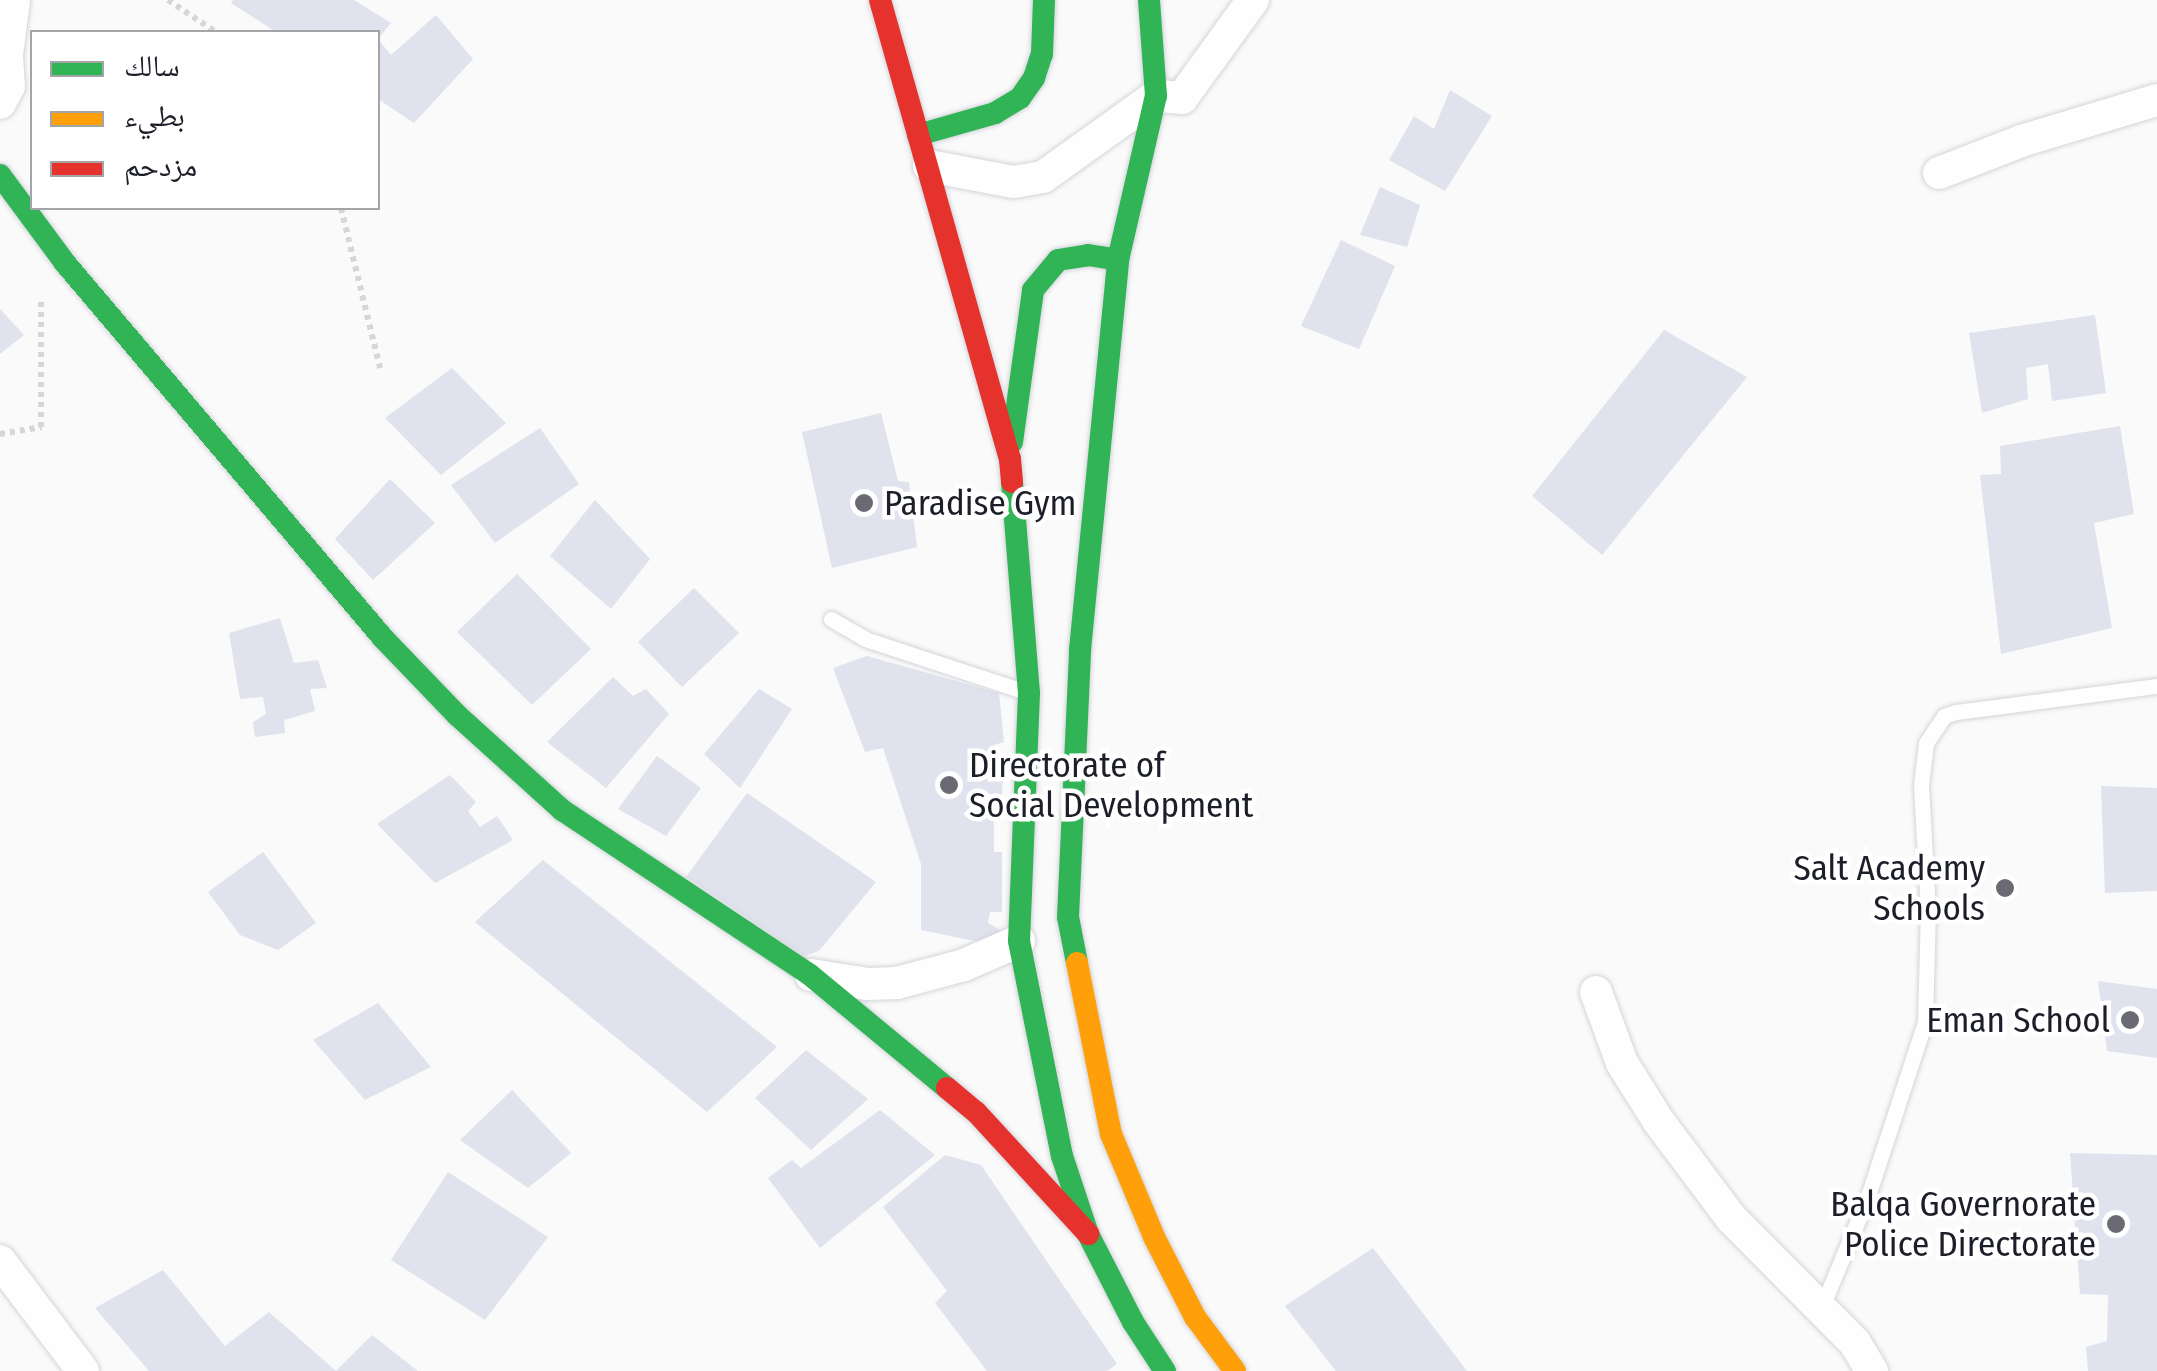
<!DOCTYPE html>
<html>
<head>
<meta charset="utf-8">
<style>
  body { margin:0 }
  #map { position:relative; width:2157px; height:1371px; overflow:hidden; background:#fafafa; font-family:"Fira Sans Condensed","Noto Naskh Arabic",sans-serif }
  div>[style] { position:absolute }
  .building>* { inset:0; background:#e0e2ed }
  .path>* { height:6px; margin-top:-3px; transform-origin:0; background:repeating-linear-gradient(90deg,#d6d6d6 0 5px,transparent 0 10px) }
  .roads { filter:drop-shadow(0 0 2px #d4d5db) drop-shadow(0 0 2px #d4d5db) }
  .lane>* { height:15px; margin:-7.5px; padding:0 7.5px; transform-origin:7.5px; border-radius:7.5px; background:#fefefe }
  .street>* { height:32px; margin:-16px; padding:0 16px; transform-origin:16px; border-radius:16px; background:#fefefe }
  .fast>* { height:22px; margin:-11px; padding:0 11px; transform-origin:11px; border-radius:11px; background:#30b455 }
  .slow>* { height:22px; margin:-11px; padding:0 11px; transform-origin:11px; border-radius:11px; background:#ff9f0a }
  .jam>* { height:22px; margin:-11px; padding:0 11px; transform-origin:11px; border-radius:11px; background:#e5322d }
  .dots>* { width:28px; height:28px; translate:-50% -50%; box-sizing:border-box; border:5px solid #fff; border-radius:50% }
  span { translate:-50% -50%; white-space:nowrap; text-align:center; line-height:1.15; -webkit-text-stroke:9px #fff; paint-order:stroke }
  .poi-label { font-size:35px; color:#1c1e29 }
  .left { translate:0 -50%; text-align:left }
  .right { translate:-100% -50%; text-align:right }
  .legend { position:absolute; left:30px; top:30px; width:350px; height:180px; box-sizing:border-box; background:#fff; border:2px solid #a4a5a9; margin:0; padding:12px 18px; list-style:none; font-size:30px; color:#1c1e29 }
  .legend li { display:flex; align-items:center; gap:20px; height:50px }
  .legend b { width:50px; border:2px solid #a4a5a9 }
</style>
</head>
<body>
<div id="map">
  <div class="building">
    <i style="clip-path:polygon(233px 0,354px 0,391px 23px,378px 39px,391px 55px,436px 15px,473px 59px,414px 123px,378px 99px,378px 32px,276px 32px,231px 3px)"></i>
    <i style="clip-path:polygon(1450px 90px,1492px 116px,1445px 191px,1389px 160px,1414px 116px,1434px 129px)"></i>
    <i style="clip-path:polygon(1380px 187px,1420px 205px,1407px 247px,1360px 235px)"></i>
    <i style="clip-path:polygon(1341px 240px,1395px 266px,1359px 349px,1301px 326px)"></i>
    <i style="clip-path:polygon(0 309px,24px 335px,0 354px)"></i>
    <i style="clip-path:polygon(2095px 315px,2106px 393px,2052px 401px,2048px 364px,2026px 368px,2028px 399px,1982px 413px,1969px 333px)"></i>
    <i style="clip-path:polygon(1664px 330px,1747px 377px,1602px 555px,1532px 496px)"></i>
    <i style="clip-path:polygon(452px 368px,506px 423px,441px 475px,385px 418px)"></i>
    <i style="clip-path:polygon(881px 413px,898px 481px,909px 482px,917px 547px,832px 568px,802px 432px)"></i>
    <i style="clip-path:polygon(2120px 426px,2134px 514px,2094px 523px,2112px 628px,2001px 654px,1980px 475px,2001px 474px,2000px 446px)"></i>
    <i style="clip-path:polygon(540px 428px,579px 484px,495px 543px,451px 485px)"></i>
    <i style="clip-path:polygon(390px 479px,435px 523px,373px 580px,335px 539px)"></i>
    <i style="clip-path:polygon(595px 500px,650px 559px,611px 609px,550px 556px)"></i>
    <i style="clip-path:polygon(517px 574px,591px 649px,532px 705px,457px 632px)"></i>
    <i style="clip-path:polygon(694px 588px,739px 633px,682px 687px,638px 642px)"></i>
    <i style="clip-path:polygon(280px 618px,294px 663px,318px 660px,327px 688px,310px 689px,315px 711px,284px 720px,285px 733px,255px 737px,253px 722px,266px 714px,263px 697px,240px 699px,229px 633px)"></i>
    <i style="clip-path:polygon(867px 656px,999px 693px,1004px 742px,994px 745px,997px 757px,1004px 758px,1001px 812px,994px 816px,994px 852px,1002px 852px,1002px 912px,990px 912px,988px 923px,1000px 930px,994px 945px,921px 930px,921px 864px,883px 748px,865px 752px,833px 668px)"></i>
    <i style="clip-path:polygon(613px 677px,633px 696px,646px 689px,669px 714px,606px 788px,547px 742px)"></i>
    <i style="clip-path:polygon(759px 689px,792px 709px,740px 788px,704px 754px)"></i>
    <i style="clip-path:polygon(657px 756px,701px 788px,666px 836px,618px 809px)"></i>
    <i style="clip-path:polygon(450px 775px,476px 802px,468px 811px,480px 827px,497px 816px,513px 840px,435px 883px,377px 824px)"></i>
    <i style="clip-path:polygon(2101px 786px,2157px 788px,2157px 891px,2105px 893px)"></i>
    <i style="clip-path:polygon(747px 793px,876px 882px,819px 951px,804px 956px,686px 877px)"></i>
    <i style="clip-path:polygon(263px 852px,316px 923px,278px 950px,240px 935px,208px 892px)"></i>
    <i style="clip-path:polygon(543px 860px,777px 1047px,707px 1112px,475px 922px)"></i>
    <i style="clip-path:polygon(2098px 981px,2157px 989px,2157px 1058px,2107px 1051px)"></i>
    <i style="clip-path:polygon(378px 1003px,431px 1067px,365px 1100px,313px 1040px)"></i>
    <i style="clip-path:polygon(806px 1050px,868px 1099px,811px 1150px,755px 1098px)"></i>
    <i style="clip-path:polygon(512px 1090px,571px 1153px,528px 1188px,460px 1140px)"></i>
    <i style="clip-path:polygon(880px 1110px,935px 1155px,820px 1248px,768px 1178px,792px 1160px,801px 1168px)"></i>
    <i style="clip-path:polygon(2070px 1153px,2157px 1155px,2157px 1371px,2088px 1371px,2086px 1347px,2107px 1341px,2108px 1295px,2080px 1294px)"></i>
    <i style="clip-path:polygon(945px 1155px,981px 1165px,1117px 1364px,1107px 1371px,987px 1371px,935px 1303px,947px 1291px,883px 1207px)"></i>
    <i style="clip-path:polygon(448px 1172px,548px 1237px,485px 1320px,391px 1260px)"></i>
    <i style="clip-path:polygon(1373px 1248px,1467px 1371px,1336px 1371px,1285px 1306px)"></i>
    <i style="clip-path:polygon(163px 1270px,225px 1346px,269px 1312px,336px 1371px,149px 1371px,95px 1308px)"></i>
    <i style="clip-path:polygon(372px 1335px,418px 1371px,336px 1371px)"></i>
  </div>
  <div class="path">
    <i style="left:168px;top:0;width:58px;rotate:33.7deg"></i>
    <i style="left:341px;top:208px;width:165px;rotate:76.3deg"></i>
    <i style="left:0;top:434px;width:42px;rotate:-9.7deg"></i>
    <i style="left:41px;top:427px;width:129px;rotate:-90deg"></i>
  </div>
  <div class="roads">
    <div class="lane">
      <i style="left:831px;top:619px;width:39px;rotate:30deg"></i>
      <i style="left:865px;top:639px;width:166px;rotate:18.2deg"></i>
      <i style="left:1821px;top:1309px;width:122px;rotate:-67.4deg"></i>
      <i style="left:1868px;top:1196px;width:183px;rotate:-71.9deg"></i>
      <i style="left:1925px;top:1022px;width:111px;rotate:-88.5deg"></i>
      <i style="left:1928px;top:911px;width:126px;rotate:-93.2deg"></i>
      <i style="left:1921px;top:785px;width:42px;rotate:-83.2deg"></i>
      <i style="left:1926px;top:743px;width:32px;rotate:-56deg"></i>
      <i style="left:1944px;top:716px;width:13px;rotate:-18deg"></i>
      <i style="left:1956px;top:712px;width:203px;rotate:-7.4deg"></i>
    </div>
    <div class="street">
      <i style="left:0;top:103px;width:19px;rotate:-62deg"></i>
      <i style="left:9px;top:86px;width:31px;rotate:-94deg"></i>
      <i style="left:7px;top:55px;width:55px;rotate:-82.7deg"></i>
      <i style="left:929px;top:166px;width:86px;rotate:10.7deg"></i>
      <i style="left:1014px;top:182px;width:29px;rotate:-10deg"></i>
      <i style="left:1043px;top:177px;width:139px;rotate:-35.6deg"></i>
      <i style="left:1156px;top:96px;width:26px;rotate:4deg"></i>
      <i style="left:1182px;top:98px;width:121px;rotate:-54.1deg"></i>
      <i style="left:1939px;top:173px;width:88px;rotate:-21.3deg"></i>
      <i style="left:2021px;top:141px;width:142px;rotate:-16.8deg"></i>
      <i style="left:811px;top:975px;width:58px;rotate:9deg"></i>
      <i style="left:868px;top:984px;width:29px;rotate:-2deg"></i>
      <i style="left:897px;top:983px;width:69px;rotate:-15deg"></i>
      <i style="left:964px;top:965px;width:60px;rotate:-23.6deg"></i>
      <i style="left:1596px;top:992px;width:76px;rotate:69.9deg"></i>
      <i style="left:1622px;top:1063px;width:70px;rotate:57.9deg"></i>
      <i style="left:1659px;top:1122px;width:120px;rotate:53.1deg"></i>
      <i style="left:1731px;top:1218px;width:176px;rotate:45.2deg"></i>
      <i style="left:1855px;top:1343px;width:33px;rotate:59deg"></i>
      <i style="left:0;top:1261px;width:138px;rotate:53deg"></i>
    </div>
    <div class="fast">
      <i style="left:918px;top:135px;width:80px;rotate:-15.9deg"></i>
      <i style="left:995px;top:113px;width:29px;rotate:-31deg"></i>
      <i style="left:1020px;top:98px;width:24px;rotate:-55deg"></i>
      <i style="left:1034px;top:78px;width:25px;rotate:-72deg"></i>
      <i style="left:1042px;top:54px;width:54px;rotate:-87.9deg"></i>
      <i style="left:0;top:175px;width:109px;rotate:53.5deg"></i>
      <i style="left:65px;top:263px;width:492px;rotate:49.7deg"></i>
      <i style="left:383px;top:638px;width:107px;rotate:46.1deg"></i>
      <i style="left:457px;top:715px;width:142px;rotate:42.1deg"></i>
      <i style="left:562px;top:810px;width:296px;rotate:33.6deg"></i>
      <i style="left:809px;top:974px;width:179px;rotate:39.6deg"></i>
      <i style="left:1012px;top:442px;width:153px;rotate:-82.1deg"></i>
      <i style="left:1033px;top:290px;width:39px;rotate:-50deg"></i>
      <i style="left:1058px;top:260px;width:30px;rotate:-9deg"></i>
      <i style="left:1088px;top:255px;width:30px;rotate:9deg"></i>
      <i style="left:1012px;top:482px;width:212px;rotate:85.4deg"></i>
      <i style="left:1029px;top:693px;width:248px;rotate:92.3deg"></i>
      <i style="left:1019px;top:941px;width:219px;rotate:78.7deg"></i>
      <i style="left:1062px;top:1156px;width:82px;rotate:71.6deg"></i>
      <i style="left:1088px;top:1234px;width:99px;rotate:62.9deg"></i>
      <i style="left:1133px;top:1322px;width:59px;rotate:56.9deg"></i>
      <i style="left:1077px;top:963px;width:47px;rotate:-101.1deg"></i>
      <i style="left:1068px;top:917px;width:267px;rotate:-87.4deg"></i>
      <i style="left:1080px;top:650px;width:392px;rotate:-84.4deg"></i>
      <i style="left:1118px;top:260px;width:168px;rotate:-77deg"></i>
      <i style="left:1156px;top:96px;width:96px;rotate:-94.2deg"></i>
    </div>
    <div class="slow">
      <i style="left:1077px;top:963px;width:174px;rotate:78.8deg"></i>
      <i style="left:1111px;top:1134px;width:112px;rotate:67.3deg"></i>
      <i style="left:1154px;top:1237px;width:90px;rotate:62.9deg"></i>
      <i style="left:1195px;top:1317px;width:67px;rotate:53.5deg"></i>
    </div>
    <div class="jam">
      <i style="left:880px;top:0;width:477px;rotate:74.2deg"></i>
      <i style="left:1010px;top:459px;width:23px;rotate:85deg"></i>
      <i style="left:947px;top:1088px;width:38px;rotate:40deg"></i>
      <i style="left:976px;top:1112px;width:166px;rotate:47.4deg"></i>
    </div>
  </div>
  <div class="dots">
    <i style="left:864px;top:503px;background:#6a6b72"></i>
    <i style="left:949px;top:785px;background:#6a6b72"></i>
    <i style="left:2005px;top:888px;background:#6a6b72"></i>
    <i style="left:2130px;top:1020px;background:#6a6b72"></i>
    <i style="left:2116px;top:1224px;background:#6a6b72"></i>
  </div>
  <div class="poi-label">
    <span class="left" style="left:884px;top:503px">Paradise Gym</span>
    <span class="left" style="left:969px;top:785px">Directorate of<br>Social Development</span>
    <span class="right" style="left:1985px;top:888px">Salt Academy<br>Schools</span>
    <span class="right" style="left:2110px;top:1020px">Eman School</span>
    <span class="right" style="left:2096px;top:1224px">Balqa Governorate<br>Police Directorate</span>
  </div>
  <ul class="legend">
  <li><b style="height:12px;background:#30b455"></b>سالك</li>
  <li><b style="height:12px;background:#ff9f0a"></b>بطيء</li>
  <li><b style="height:12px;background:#e5322d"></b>مزدحم</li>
  </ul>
</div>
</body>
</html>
